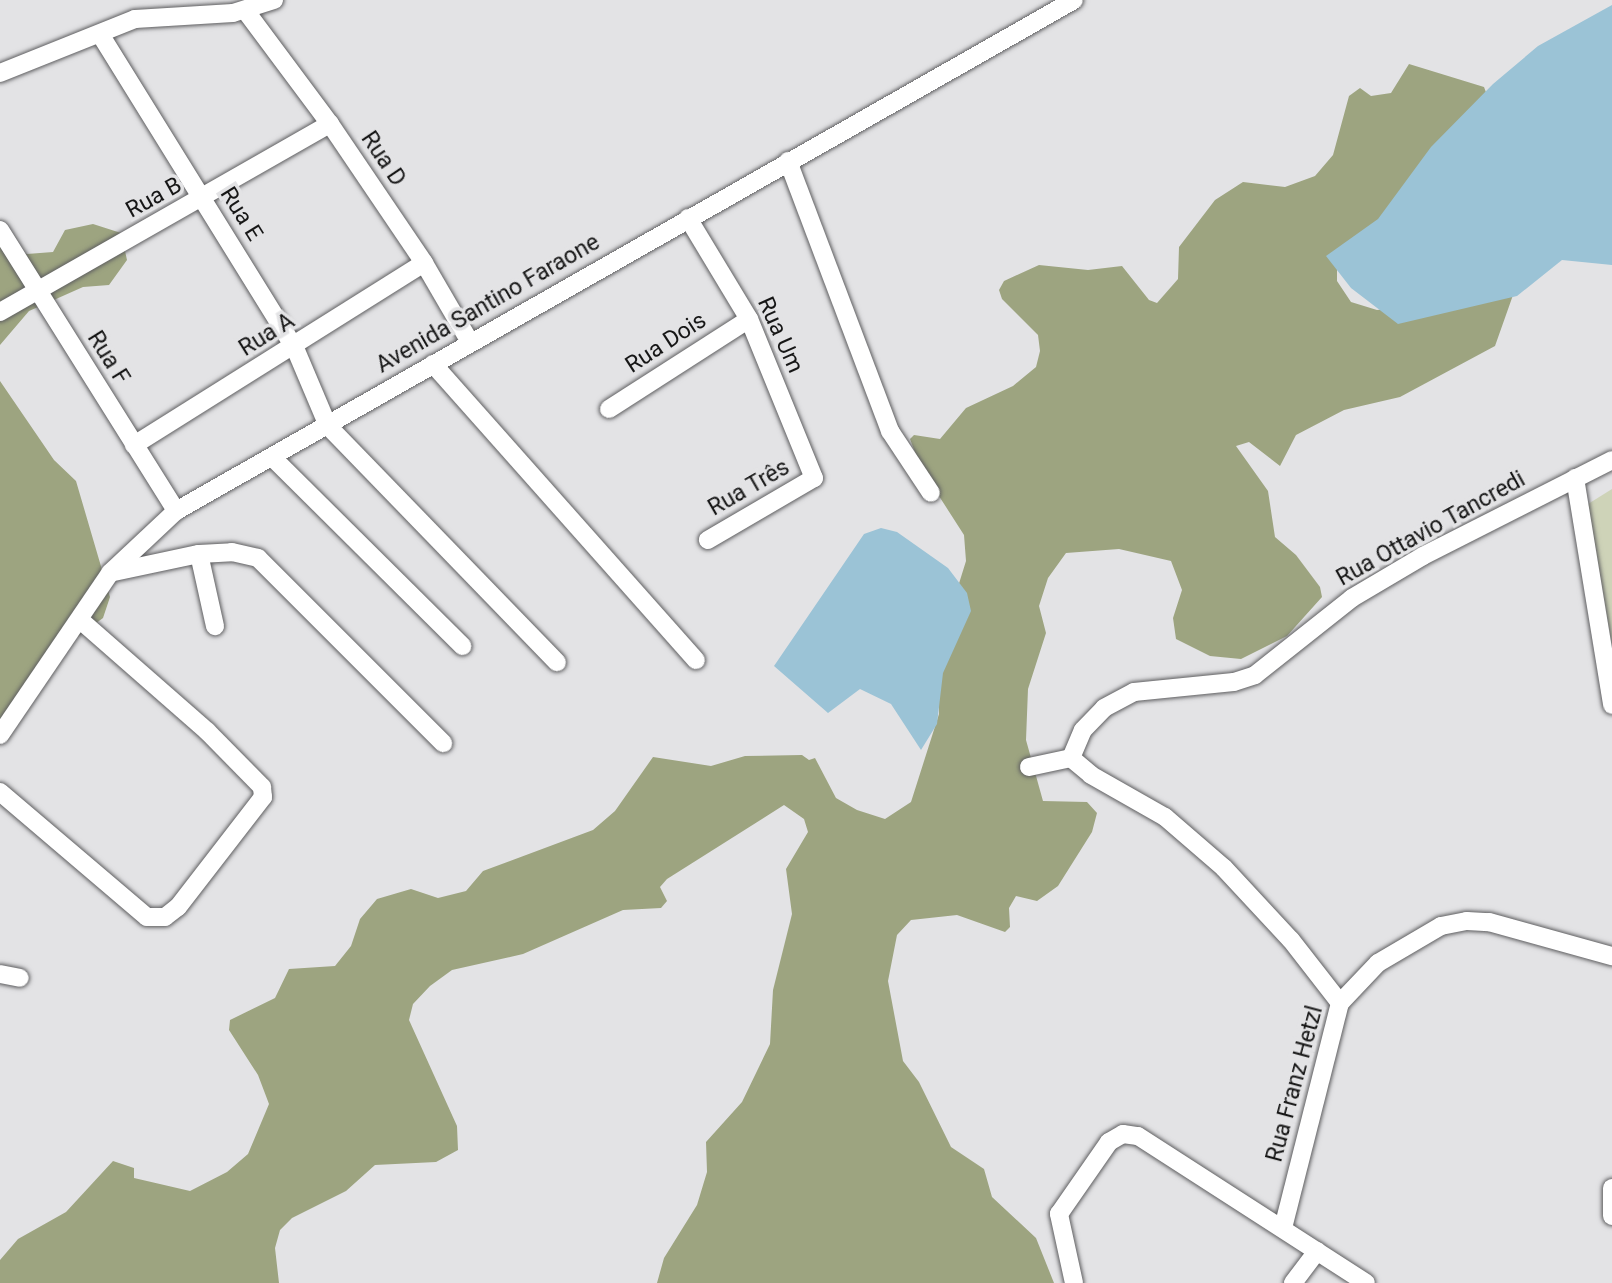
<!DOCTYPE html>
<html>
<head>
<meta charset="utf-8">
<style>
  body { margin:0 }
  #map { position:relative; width:1612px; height:1283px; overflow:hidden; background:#e3e3e5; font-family:Roboto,sans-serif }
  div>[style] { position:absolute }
  .green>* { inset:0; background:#ced3b8 }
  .forest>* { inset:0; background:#9da480 }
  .water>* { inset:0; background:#9bc3d6 }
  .roads { filter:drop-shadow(0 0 2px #5e5e60) drop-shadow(0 0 2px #5e5e60) }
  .minor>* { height:18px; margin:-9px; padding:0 9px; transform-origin:9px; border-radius:9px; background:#fff }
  span { translate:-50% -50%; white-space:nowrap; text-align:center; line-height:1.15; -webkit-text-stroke:7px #e3e3e5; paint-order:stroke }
  .street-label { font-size:23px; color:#161616 }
</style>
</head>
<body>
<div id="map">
  <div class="green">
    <i style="clip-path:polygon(1612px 489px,1612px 645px,1588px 504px)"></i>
  </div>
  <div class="forest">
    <i style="clip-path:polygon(1409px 64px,1484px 87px,1495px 116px,1337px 259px,1337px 281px,1351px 302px,1377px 310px,1421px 306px,1518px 281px,1495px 346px,1400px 397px,1344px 410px,1296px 435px,1280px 466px,1249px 442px,1236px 446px,1268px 491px,1275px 537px,1296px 555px,1320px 587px,1322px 597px,1287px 636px,1241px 659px,1210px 656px,1176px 639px,1173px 618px,1182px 590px,1171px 561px,1119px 549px,1066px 553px,1048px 578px,1039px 606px,1046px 633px,1028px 689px,1026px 740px,1043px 801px,1087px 802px,1097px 813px,1092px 832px,1058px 886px,1037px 901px,1016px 896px,1009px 908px,1010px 927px,1005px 932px,957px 915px,911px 920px,897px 935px,888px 981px,903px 1061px,919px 1082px,951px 1147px,984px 1169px,992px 1197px,1036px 1238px,1054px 1283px,657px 1283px,664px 1258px,697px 1205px,707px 1172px,706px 1142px,742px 1102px,770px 1044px,773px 990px,792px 914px,786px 869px,808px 832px,804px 819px,784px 805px,667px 879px,660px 887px,667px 901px,661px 908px,623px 910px,523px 954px,452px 970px,430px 986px,413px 1004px,409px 1020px,457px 1126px,458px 1150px,436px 1162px,375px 1165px,346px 1191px,292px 1218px,280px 1230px,275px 1248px,279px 1283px,0 1283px,0 1260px,18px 1239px,66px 1212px,113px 1161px,134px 1168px,134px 1178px,190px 1191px,227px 1172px,248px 1154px,269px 1104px,258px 1075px,229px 1030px,230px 1020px,275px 998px,289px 969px,335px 966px,351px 946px,360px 919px,377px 899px,411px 889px,438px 898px,466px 891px,483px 871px,593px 830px,615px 811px,653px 757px,711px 766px,745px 756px,802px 755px,809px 760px,815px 758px,836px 798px,857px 810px,885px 819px,911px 802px,939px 714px,939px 683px,952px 606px,966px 561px,964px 535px,921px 468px,910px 439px,914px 435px,940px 439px,966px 408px,1013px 386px,1036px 367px,1040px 351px,1038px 335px,1002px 299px,999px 290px,1004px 281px,1039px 265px,1088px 270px,1122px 266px,1149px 300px,1157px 303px,1178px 279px,1179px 247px,1215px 200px,1243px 182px,1285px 187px,1315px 176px,1333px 155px,1349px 96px,1360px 88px,1371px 96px,1391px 93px)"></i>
    <i style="clip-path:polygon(93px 224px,121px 233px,127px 260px,109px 285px,83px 287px,29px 311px,0 345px,0 231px,5px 242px,27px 254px,53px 252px,65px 230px)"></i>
    <i style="clip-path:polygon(0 381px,54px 460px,76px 481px,110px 597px,103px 618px,69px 643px,0 737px)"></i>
  </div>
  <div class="water">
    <i style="clip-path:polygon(1612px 5px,1612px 265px,1562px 260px,1517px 296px,1398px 324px,1351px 288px,1326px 256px,1378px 219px,1431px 147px,1493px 84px,1538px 46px)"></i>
    <i style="clip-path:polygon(881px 528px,897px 532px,948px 568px,967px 593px,971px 611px,943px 673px,937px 724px,921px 750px,891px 704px,860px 689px,828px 713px,774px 666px,864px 534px)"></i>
  </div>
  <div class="roads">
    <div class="minor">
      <i style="left:245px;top:10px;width:142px;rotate:53.3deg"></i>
      <i style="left:330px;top:124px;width:168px;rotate:55.9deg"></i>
      <i style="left:424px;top:263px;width:91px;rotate:59.8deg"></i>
      <i style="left:100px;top:34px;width:370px;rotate:58.2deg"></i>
      <i style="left:295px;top:348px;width:85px;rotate:67.1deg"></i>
      <i style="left:328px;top:426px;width:329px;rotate:45.9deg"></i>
      <i style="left:0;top:73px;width:145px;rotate:-21.8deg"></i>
      <i style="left:135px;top:19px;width:98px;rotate:-3.5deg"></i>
      <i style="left:233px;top:13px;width:43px;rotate:-17.6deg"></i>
      <i style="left:788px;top:161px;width:289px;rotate:69.3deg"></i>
      <i style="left:890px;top:431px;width:74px;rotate:56.5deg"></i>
      <i style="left:688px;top:218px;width:118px;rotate:58.9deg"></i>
      <i style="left:749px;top:319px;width:172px;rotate:67.8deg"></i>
      <i style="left:814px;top:478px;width:123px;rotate:149.7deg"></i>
      <i style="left:0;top:230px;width:332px;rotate:57.9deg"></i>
      <i style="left:0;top:312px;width:380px;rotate:-29.7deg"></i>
      <i style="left:433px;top:364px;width:396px;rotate:48.4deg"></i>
      <i style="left:609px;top:409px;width:166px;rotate:-32.7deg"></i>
      <i style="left:134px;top:445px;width:342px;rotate:-32.1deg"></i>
      <i style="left:273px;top:458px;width:267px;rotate:44.8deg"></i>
      <i style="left:1575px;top:478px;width:230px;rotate:80.7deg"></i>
      <i style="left:199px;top:554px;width:74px;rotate:77.5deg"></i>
      <i style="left:114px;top:572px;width:87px;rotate:-12deg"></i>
      <i style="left:199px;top:554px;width:33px;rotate:-3deg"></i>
      <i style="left:232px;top:552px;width:27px;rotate:13deg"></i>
      <i style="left:258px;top:558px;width:262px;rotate:45deg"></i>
      <i style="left:0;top:735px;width:196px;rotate:-55.8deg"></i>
      <i style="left:110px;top:573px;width:91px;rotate:-43.2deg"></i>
      <i style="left:176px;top:511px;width:1033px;rotate:-29.64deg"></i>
      <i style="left:1071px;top:758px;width:26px;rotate:40deg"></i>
      <i style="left:1091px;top:775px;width:85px;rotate:29.6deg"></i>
      <i style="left:1165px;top:817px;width:78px;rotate:40.8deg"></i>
      <i style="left:1224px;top:868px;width:98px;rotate:47.1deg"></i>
      <i style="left:1291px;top:940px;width:80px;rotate:52.1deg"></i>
      <i style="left:1029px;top:767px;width:43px;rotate:-12.1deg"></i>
      <i style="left:1071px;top:758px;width:30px;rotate:-67deg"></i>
      <i style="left:1083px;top:730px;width:30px;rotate:-46deg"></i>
      <i style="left:1104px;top:708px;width:34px;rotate:-28deg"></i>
      <i style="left:1134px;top:692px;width:100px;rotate:-5.7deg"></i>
      <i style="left:1234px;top:682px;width:22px;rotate:-18deg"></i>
      <i style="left:1255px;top:675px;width:124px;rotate:-38.4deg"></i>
      <i style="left:1352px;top:598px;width:82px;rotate:-30.6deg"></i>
      <i style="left:1423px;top:556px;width:212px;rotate:-26.9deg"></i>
      <i style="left:0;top:792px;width:193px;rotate:40.4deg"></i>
      <i style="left:147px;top:917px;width:18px"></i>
      <i style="left:165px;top:917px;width:16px;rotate:-38deg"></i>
      <i style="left:178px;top:907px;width:139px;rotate:-52.3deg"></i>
      <i style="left:263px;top:797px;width:10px;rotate:-96deg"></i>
      <i style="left:262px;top:787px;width:78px;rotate:-134.5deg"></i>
      <i style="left:207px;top:731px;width:169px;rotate:-138.8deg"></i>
      <i style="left:0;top:974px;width:20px;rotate:11deg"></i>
      <i style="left:1612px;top:1188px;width:28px;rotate:90deg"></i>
      <i style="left:1283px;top:1228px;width:232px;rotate:-75.8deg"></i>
      <i style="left:1340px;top:1003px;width:55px;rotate:-46.5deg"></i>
      <i style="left:1378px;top:963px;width:73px;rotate:-30.4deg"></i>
      <i style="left:1441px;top:926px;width:26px;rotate:-11deg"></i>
      <i style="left:1467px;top:921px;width:22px;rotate:3deg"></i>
      <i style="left:1489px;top:922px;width:128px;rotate:15.5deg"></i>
      <i style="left:1074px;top:1283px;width:71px;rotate:-102.3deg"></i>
      <i style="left:1059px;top:1214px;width:88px;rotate:-55.2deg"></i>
      <i style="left:1109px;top:1142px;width:16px;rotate:-30deg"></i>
      <i style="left:1123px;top:1134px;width:15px;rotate:8deg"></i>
      <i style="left:1138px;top:1136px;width:271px;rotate:32.8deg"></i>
      <i style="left:1293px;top:1283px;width:40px;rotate:-53deg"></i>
    </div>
  </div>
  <div class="street-label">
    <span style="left:383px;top:159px;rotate:56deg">Rua D</span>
    <span style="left:154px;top:198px;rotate:-29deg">Rua B</span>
    <span style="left:241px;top:214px;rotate:58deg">Rua E</span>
    <span style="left:488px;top:304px;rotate:-30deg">Avenida Santino Faraone</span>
    <span style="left:267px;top:335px;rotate:-32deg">Rua A</span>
    <span style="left:780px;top:335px;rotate:66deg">Rua Um</span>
    <span style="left:666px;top:343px;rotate:-33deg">Rua Dois</span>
    <span style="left:108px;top:358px;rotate:58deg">Rua F</span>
    <span style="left:749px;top:488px;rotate:-30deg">Rua Três</span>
    <span style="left:1431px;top:529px;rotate:-29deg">Rua Ottavio Tancredi</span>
    <span style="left:1295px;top:1084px;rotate:-75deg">Rua Franz Hetzl</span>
  </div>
</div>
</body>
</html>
